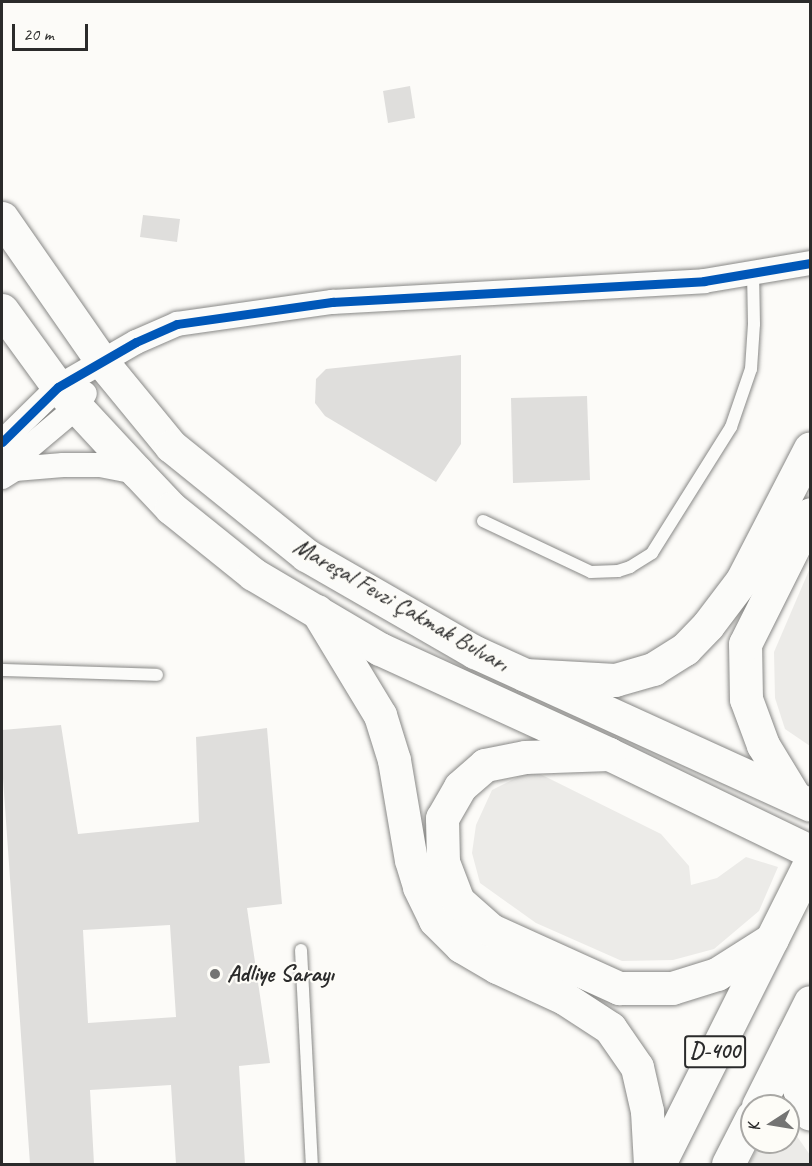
<!DOCTYPE html>
<html>
<head>
<meta charset="utf-8">
<style>
  body { margin:0 }
  #map { position:relative; width:812px; height:1166px; overflow:hidden; background:#fcfbf8; font-family:Caveat,sans-serif }
  div>[style] { position:absolute }
  .green>* { inset:0; background:#ecebe8 }
  .building>* { inset:0; background:#dfdedc }
  .roads { filter:drop-shadow(0 0 2px #898987) drop-shadow(0 0 2px #898987) }
  .service>* { height:12px; margin:-6px; padding:0 6px; transform-origin:6px; border-radius:6px; background:#fbfbf9 }
  .minor>* { height:24px; margin:-12px; padding:0 12px; transform-origin:12px; border-radius:12px; background:#fbfbf9 }
  .primary>* { height:33px; margin:-16.5px; padding:0 16.5px; transform-origin:16.5px; border-radius:16.5px; background:#fbfbf9 }
  .trunk>* { height:33px; margin:-16.5px; padding:0 16.5px; transform-origin:16.5px; border-radius:16.5px; background:#fbfbf9 }
  .cycleway>* { height:9px; margin:-4.5px; padding:0 4.5px; transform-origin:4.5px; border-radius:4.5px; background:#0057b8 }
  .dots>* { width:16px; height:16px; translate:-50% -50%; box-sizing:border-box; border:3px solid #fdfcf7; border-radius:50% }
  span { translate:-50% -50%; white-space:nowrap; text-align:center; line-height:1.15; -webkit-text-stroke:4.5px #fdfcf7; paint-order:stroke }
  .shield-label span { padding:2px 4px; background:#fdfcf7; border:2px solid; border-radius:4px; -webkit-text-stroke-width:0 }
  .shield-label { font-size:22px; color:#2b2b2b; font-weight:700 }
  .street-label { font-size:24px; color:#2b2b2b }
  .poi-label { font-size:24px; color:#2b2b2b; font-weight:700 }
  .left { translate:0 -50%; text-align:left }
  .frame { position:absolute; inset:0; border:3px solid #2b2b2b; pointer-events:none }
  .north { position:absolute; left:740px; top:1094px; width:60px; height:60px; box-sizing:border-box; background:#fdfcf7; border:2px solid #a9a8a5; border-radius:50%; rotate:258deg; font-size:16px; font-weight:700; line-height:24px; text-align:center; color:#2b2b2b }
  .north::after { content:''; display:block; margin:auto; width:21px; height:27px; background:#747473; clip-path:polygon(50% 0,100% 100%,50% 72%,0 100%) }
  .scale { position:absolute; left:12px; top:24px; width:76px; height:27px; box-sizing:border-box; border:3px solid #2b2b2b; border-top:0; padding-left:8px; font-size:18px; line-height:21px; white-space:nowrap; color:#2b2b2b; -webkit-text-stroke:4px #fdfcf7; paint-order:stroke }
</style>
</head>
<body>
<div id="map">
  <div class="green">
    <i style="clip-path:polygon(810px 568px,810px 746px,785px 729px,775px 698px,774px 652px)"></i>
    <i style="clip-path:polygon(532px 770px,661px 834px,689px 866px,691px 885px,717px 878px,746px 857px,778px 867px,759px 911px,714px 949px,673px 960px,622px 961px,536px 923px,480px 883px,472px 853px,476px 825px,492px 790px)"></i>
    <i style="clip-path:polygon(788px 1116px,792px 1129px,810px 1155px,810px 1164px,749px 1164px,760px 1142px,788px 1142px)"></i>
  </div>
  <div class="building">
    <i style="clip-path:polygon(410px 86px,415px 118px,388px 123px,383px 91px)"></i>
    <i style="clip-path:polygon(143px 215px,180px 219px,177px 242px,140px 237px)"></i>
    <i style="clip-path:polygon(461px 355px,461px 444px,436px 482px,325px 416px,315px 403px,316px 379px,326px 369px)"></i>
    <i style="clip-path:polygon(587px 396px,590px 480px,513px 483px,511px 398px)"></i>
    <i style="clip-path:polygon(evenodd,61px 725px,78px 834px,199px 822px,196px 737px,267px 728px,282px 904px,247px 908px,270px 1063px,239px 1066px,245px 1164px,176px 1164px,171px 1085px,90px 1090px,94px 1164px,30px 1164px,2px 764px,2px 730px,61px 725px,170px 925px,176px 1017px,88px 1023px,83px 930px,170px 925px)"></i>
  </div>
  <div class="roads">
    <div class="service">
      <i style="left:483px;top:521px;width:119px;rotate:25.3deg"></i>
      <i style="left:591px;top:572px;width:27px;rotate:-2deg"></i>
      <i style="left:618px;top:571px;width:13px;rotate:-18deg"></i>
      <i style="left:630px;top:567px;width:26px;rotate:-32deg"></i>
      <i style="left:652px;top:553px;width:149px;rotate:-57.9deg"></i>
      <i style="left:731px;top:427px;width:61px;rotate:-71deg"></i>
      <i style="left:751px;top:369px;width:45px;rotate:-86.2deg"></i>
      <i style="left:754px;top:324px;width:52px;rotate:-91.1deg"></i>
      <i style="left:2px;top:670px;width:155px;rotate:1.8deg"></i>
      <i style="left:301px;top:950px;width:214px;rotate:87.1deg"></i>
    </div>
    <div class="minor">
      <i style="left:2px;top:442px;width:78px;rotate:-44.5deg"></i>
      <i style="left:58px;top:387px;width:90px;rotate:-30deg"></i>
      <i style="left:136px;top:342px;width:45px;rotate:-23.7deg"></i>
      <i style="left:177px;top:324px;width:157px;rotate:-8.1deg"></i>
      <i style="left:332px;top:302px;width:373px;rotate:-3.2deg"></i>
      <i style="left:704px;top:281px;width:108px;rotate:-9.6deg"></i>
      <i style="left:2px;top:470px;width:97px;rotate:-40deg"></i>
      <i style="left:76px;top:408px;width:17px;rotate:-59deg"></i>
      <i style="left:2px;top:477px;width:15px;rotate:-32deg"></i>
      <i style="left:15px;top:469px;width:48px;rotate:-4.8deg"></i>
      <i style="left:63px;top:465px;width:37px"></i>
      <i style="left:100px;top:465px;width:38px;rotate:11deg"></i>
    </div>
    <div class="primary">
      <i style="left:2px;top:218px;width:175px;rotate:55.2deg"></i>
      <i style="left:102px;top:362px;width:109px;rotate:50.6deg"></i>
      <i style="left:171px;top:446px;width:174px;rotate:38.9deg"></i>
      <i style="left:306px;top:555px;width:195px;rotate:29.9deg"></i>
      <i style="left:475px;top:652px;width:368px;rotate:24.5deg"></i>
      <i style="left:2px;top:310px;width:95px;rotate:54deg"></i>
      <i style="left:58px;top:387px;width:116px;rotate:47.1deg"></i>
      <i style="left:137px;top:472px;width:50px;rotate:46.6deg"></i>
      <i style="left:171px;top:508px;width:105px;rotate:38.8deg"></i>
      <i style="left:253px;top:574px;width:147px;rotate:30.6deg"></i>
      <i style="left:380px;top:649px;width:252px;rotate:24.6deg"></i>
      <i style="left:609px;top:754px;width:223px;rotate:25.8deg"></i>
    </div>
    <div class="trunk">
      <i style="left:317px;top:611px;width:122px;rotate:58.8deg"></i>
      <i style="left:380px;top:715px;width:47px;rotate:72.7deg"></i>
      <i style="left:394px;top:760px;width:101px;rotate:80.4deg"></i>
      <i style="left:411px;top:860px;width:28px;rotate:73deg"></i>
      <i style="left:419px;top:887px;width:37px;rotate:64deg"></i>
      <i style="left:435px;top:920px;width:37px;rotate:45deg"></i>
      <i style="left:461px;top:946px;width:42px;rotate:30.3deg"></i>
      <i style="left:497px;top:967px;width:74px;rotate:24.8deg"></i>
      <i style="left:564px;top:998px;width:55px;rotate:33.1deg"></i>
      <i style="left:610px;top:1028px;width:47px;rotate:55.3deg"></i>
      <i style="left:637px;top:1067px;width:45px;rotate:77.2deg"></i>
      <i style="left:647px;top:1111px;width:53px;rotate:86.8deg"></i>
      <i style="left:525px;top:675px;width:90px;rotate:3.2deg"></i>
      <i style="left:615px;top:680px;width:40px;rotate:-16deg"></i>
      <i style="left:653px;top:669px;width:38px;rotate:-32deg"></i>
      <i style="left:685px;top:649px;width:33px;rotate:-46deg"></i>
      <i style="left:708px;top:625px;width:56px;rotate:-52.9deg"></i>
      <i style="left:742px;top:580px;width:148px;rotate:-62.7deg"></i>
      <i style="left:609px;top:754px;width:84px;rotate:178deg"></i>
      <i style="left:525px;top:757px;width:41px;rotate:168.7deg"></i>
      <i style="left:485px;top:765px;width:33px;rotate:139deg"></i>
      <i style="left:460px;top:787px;width:36px;rotate:120deg"></i>
      <i style="left:442px;top:818px;width:44px;rotate:88.7deg"></i>
      <i style="left:443px;top:862px;width:42px;rotate:69deg"></i>
      <i style="left:458px;top:901px;width:44px;rotate:41.3deg"></i>
      <i style="left:491px;top:930px;width:141px;rotate:24.4deg"></i>
      <i style="left:619px;top:988px;width:53px"></i>
      <i style="left:672px;top:988px;width:47px;rotate:-17.3deg"></i>
      <i style="left:717px;top:974px;width:65px;rotate:-32.5deg"></i>
      <i style="left:794px;top:796px;width:60px;rotate:-121.3deg"></i>
      <i style="left:763px;top:745px;width:49px;rotate:-110.3deg"></i>
      <i style="left:746px;top:699px;width:55px;rotate:-91deg"></i>
      <i style="left:745px;top:644px;width:145px;rotate:-63.4deg"></i>
      <i style="left:793px;top:1036px;width:53px;rotate:83.5deg"></i>
      <i style="left:799px;top:1089px;width:27px;rotate:66deg"></i>
      <i style="left:758px;top:1106px;width:116px;rotate:-63.4deg"></i>
      <i style="left:659px;top:1164px;width:338px;rotate:-63.4deg"></i>
      <i style="left:728px;top:1164px;width:53px;rotate:-62.9deg"></i>
    </div>
  </div>
  <div class="cycleway">
    <i style="left:2px;top:442px;width:78px;rotate:-44.5deg"></i>
    <i style="left:58px;top:387px;width:90px;rotate:-30deg"></i>
    <i style="left:136px;top:342px;width:45px;rotate:-23.7deg"></i>
    <i style="left:177px;top:324px;width:157px;rotate:-8.1deg"></i>
    <i style="left:332px;top:302px;width:373px;rotate:-3.2deg"></i>
    <i style="left:704px;top:281px;width:108px;rotate:-9.6deg"></i>
  </div>
  <div class="dots">
    <i style="left:215px;top:974px;background:#747473"></i>
  </div>
  <div class="shield-label">
    <span style="left:715px;top:1052px">D-400</span>
  </div>
  <div class="street-label">
    <span style="left:401px;top:605px;rotate:30deg">Mareşal Fevzi Çakmak Bulvarı</span>
  </div>
  <div class="poi-label">
    <span class="left" style="left:227px;top:974px">Adliye Sarayı</span>
  </div>
  <div class="frame"></div>
  <div class="north">K</div>
  <div class="scale">20 m</div>
</div>
</body>
</html>
